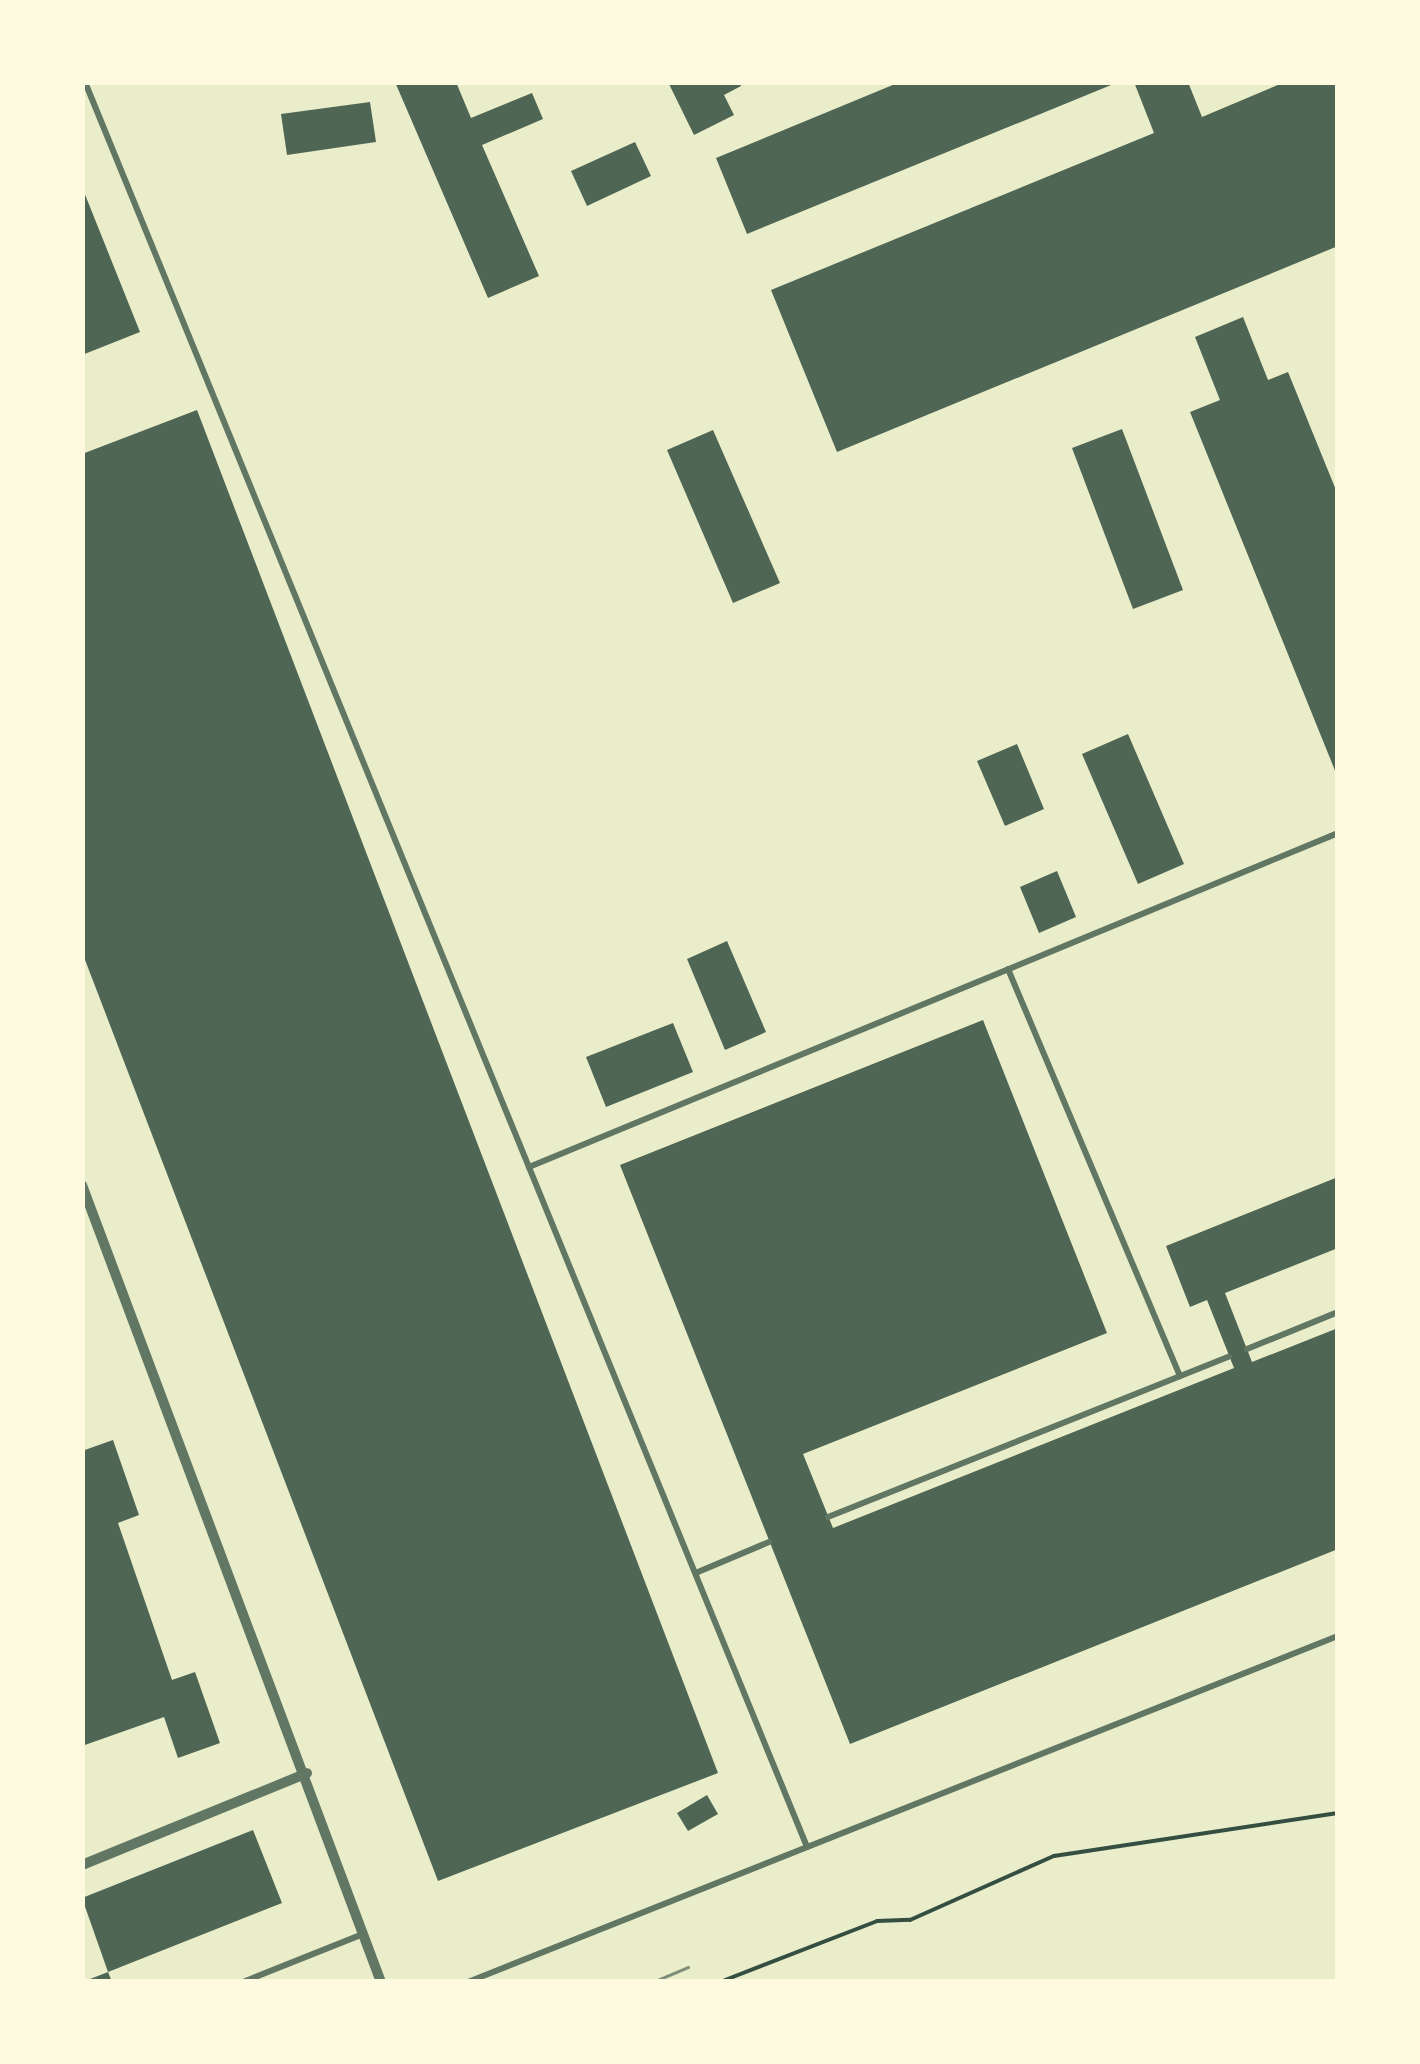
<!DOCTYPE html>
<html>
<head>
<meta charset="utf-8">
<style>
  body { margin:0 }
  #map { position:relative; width:1420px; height:2064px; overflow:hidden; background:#e9edc9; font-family:"Roboto Serif",serif }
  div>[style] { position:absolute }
  .building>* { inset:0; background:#4f6655 }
  .path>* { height:4px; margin:-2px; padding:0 2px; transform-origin:2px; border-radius:2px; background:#344e41 }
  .service>* { height:6px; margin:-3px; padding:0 3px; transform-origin:3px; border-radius:3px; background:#617663 }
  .minor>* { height:10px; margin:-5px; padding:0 5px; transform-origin:5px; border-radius:5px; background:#617663 }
  .tram>* { height:2.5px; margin:-1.25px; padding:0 1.25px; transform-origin:1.25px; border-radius:1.25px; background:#7c8e77 }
  span { translate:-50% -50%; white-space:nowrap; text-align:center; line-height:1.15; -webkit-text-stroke:10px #fefae0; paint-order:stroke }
  .frame { position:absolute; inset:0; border:85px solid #fefae0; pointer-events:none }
</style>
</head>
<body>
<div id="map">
  <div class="building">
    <i style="clip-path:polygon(395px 82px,456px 82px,471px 118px,532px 93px,543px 119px,482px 145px,539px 276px,488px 298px)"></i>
    <i style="clip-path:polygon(668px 82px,740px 82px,741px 86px,724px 95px,734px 115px,694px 135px)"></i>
    <i style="clip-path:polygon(900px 82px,1116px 83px,747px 234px,716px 158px)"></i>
    <i style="clip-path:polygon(1134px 82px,1188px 82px,1202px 117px,1285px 82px,1338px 82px,1338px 246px,837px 452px,771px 290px,1154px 133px)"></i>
    <i style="clip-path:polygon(370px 102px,376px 142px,287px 155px,281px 114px)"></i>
    <i style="clip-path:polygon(635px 142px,651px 176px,587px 206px,571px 171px)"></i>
    <i style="clip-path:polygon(82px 187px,140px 332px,82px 355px)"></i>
    <i style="clip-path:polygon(1243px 317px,1268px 380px,1288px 372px,1338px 495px,1338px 778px,1190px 412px,1220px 400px,1195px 337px)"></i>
    <i style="clip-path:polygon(197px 410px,718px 1773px,438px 1881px,82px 952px,82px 454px)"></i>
    <i style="clip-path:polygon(1122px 429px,1183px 590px,1133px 609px,1072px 448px)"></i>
    <i style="clip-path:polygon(713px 430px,780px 583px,733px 603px,667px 450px)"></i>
    <i style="clip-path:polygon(1128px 734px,1184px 864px,1138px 884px,1082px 754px)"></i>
    <i style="clip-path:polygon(1017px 744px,1044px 809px,1005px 826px,977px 761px)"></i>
    <i style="clip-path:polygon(1057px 871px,1076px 917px,1039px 933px,1020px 887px)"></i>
    <i style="clip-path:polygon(727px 941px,766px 1032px,725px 1050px,687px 959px)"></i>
    <i style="clip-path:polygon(983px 1020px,1107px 1333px,803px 1454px,833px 1528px,1234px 1368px,1207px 1300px,1190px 1307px,1166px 1246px,1338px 1177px,1338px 1248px,1225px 1293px,1252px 1362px,1338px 1328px,1338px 1549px,850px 1744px,620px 1165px)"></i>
    <i style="clip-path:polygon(673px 1023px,693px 1072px,606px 1107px,586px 1057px)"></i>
    <i style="clip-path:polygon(113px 1440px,139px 1515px,118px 1523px,172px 1680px,195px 1672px,220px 1743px,178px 1758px,164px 1717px,82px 1746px,82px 1451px)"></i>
    <i style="clip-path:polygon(707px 1795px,718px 1814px,688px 1831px,677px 1813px)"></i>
    <i style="clip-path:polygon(253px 1830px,282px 1903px,108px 1972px,82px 1898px)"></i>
    <i style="clip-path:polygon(108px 1972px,112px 1982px,85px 1982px,85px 1981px)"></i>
  </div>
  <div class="path">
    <i style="left:720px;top:1982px;width:168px;rotate:-21.2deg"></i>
    <i style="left:877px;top:1921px;width:33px;rotate:-2deg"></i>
    <i style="left:910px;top:1920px;width:158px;rotate:-24deg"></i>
    <i style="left:1054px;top:1856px;width:287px;rotate:-8.6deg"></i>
  </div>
  <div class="service">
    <i style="left:85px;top:82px;width:1907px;rotate:67.75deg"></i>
    <i style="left:1008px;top:969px;width:442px;rotate:67.1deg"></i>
    <i style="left:529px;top:1167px;width:875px;rotate:-22.43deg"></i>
    <i style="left:1247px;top:1349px;width:98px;rotate:-22.1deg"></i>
    <i style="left:828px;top:1517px;width:432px;rotate:-21.8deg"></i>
    <i style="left:698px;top:1572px;width:77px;rotate:-22.9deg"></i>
    <i style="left:243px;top:1982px;width:129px;rotate:-21.8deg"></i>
    <i style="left:468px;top:1982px;width:936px;rotate:-21.69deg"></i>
  </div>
  <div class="minor">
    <i style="left:82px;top:1185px;width:851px;rotate:69.44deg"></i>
    <i style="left:82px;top:1865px;width:243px;rotate:-22.2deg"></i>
  </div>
  <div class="tram">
    <i style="left:653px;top:1982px;width:38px;rotate:-23deg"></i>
  </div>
  <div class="frame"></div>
</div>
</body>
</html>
